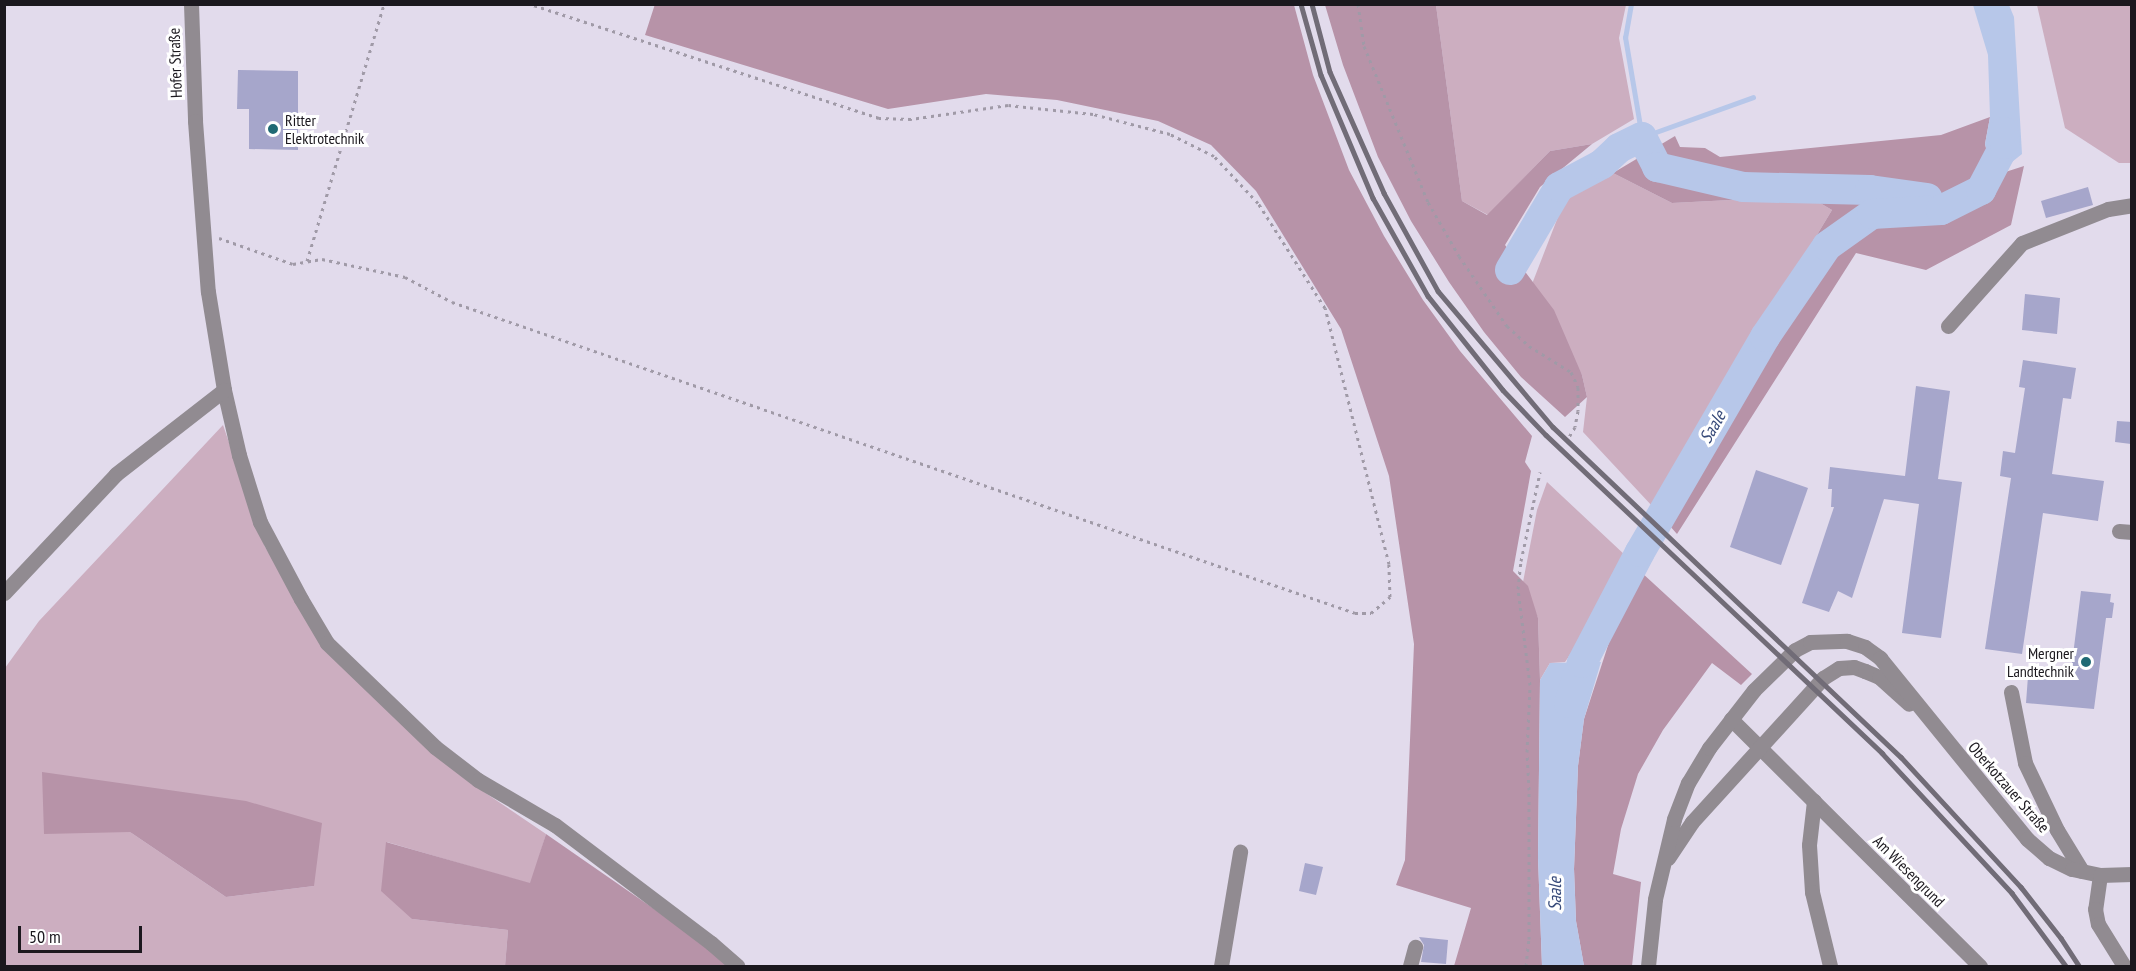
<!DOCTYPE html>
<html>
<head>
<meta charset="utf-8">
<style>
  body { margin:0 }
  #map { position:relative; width:2136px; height:971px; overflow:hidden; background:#e2dbec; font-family:"PT Sans Narrow",sans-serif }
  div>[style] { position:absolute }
  .green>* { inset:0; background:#ccaec0 }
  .forest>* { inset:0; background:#b793a8 }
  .water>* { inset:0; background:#b7c7e9 }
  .stream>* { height:5px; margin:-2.5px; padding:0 2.5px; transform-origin:2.5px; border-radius:2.5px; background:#b7c7e9 }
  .river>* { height:30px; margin:-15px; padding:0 15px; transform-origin:15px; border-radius:15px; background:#b7c7e9 }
  .building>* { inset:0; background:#a6a6cb }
  .path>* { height:3px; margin-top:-1.5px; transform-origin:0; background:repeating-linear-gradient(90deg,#a09aa7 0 3px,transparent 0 7.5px) }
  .minor>* { height:15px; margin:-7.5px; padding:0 7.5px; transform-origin:7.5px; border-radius:7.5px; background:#918b91 }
  .rail>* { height:4.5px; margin:-2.25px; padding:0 2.25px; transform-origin:2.25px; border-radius:2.25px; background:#716c77 }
  .dots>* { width:16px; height:16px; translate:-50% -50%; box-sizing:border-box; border:3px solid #fff; border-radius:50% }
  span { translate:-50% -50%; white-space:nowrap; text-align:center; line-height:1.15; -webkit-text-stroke:6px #fff; paint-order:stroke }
  .street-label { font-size:16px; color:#1b181e }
  .poi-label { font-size:16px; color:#1b181e }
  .left { translate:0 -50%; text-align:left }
  .right { translate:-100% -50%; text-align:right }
  .water-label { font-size:18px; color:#384b7a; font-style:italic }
  .frame { position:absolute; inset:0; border:6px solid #1b181e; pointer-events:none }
  .scale { position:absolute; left:18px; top:926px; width:124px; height:27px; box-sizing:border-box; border:3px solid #1b181e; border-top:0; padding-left:8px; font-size:18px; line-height:21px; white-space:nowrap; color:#1b181e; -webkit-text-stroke:4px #fff; paint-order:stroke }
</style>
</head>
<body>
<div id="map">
  <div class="green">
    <i style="clip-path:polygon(1436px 5px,1626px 5px,1619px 38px,1634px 119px,1592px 144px,1550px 151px,1488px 215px,1462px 201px)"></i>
    <i style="clip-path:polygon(2037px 5px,2131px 5px,2131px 163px,2119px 163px,2065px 128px)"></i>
    <i style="clip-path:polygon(1613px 173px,1672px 203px,1808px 196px,1832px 210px,1653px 507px,1583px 432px,1587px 397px,1582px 375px,1532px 284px,1568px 191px)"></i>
    <i style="clip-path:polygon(evenodd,223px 425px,265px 547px,336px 658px,484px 792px,546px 834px,531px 884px,387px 842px,412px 919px,508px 930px,505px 966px,5px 966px,5px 668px,39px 621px,223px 425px,130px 832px,314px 886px,226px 897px,130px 832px)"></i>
    <i style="clip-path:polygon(1547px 482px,1626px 556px,1581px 639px,1565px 662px,1550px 663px,1540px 680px,1538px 618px,1523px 582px,1537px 510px)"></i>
  </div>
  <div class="forest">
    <i style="clip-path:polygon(655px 4px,1294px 5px,1313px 75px,1349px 170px,1384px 236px,1423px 300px,1460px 351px,1532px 436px,1525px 462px,1531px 471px,1513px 571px,1528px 586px,1538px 618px,1540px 680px,1538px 858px,1542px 966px,1454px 966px,1471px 908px,1396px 885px,1405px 860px,1414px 644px,1389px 476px,1341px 329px,1256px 191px,1211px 145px,1158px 121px,1057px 100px,986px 94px,888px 109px,645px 35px)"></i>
    <i style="clip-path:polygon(1325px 5px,1436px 5px,1462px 201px,1487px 215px,1550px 151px,1592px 144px,1540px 187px,1505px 245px,1554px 310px,1582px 375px,1587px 397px,1565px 417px,1521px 377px,1484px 332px,1449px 282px,1411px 221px,1378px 157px,1343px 65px)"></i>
    <i style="clip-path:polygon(1990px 117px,1985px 144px,1993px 176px,2024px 166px,2011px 225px,1926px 270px,1856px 253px,1677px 534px,1653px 507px,1832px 210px,1808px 196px,1672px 203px,1613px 173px,1675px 136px,1680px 147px,1705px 148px,1720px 157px,1941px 135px)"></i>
    <i style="clip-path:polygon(1641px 572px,1752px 674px,1741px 685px,1712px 663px,1663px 730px,1638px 774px,1621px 829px,1613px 874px,1641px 882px,1632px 966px,1584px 966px,1576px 921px,1574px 869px,1578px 766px,1584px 719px,1615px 624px)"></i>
    <i style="clip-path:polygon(42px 772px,246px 801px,322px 823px,314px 886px,226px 897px,130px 832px,44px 834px)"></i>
    <i style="clip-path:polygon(546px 834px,709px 947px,728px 966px,505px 966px,508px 930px,412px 919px,381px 891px,386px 842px,530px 883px)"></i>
  </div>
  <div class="water">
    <i style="clip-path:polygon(1973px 5px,2009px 5px,2014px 17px,2022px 154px,1993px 177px,1985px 144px,1990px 117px,1988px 55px)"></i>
    <i style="clip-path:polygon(1601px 662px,1584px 719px,1578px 766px,1574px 869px,1576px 921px,1584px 966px,1542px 966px,1538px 858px,1540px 680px,1550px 663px)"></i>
  </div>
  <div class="stream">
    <i style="left:1631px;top:4px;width:34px;rotate:100deg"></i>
    <i style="left:1625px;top:37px;width:101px;rotate:80.4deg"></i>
    <i style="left:1642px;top:137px;width:118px;rotate:-19.8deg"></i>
  </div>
  <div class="river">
    <i style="left:1510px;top:270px;width:96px;rotate:-59.4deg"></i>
    <i style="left:1559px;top:187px;width:49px;rotate:-28.1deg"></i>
    <i style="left:1602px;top:164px;width:23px;rotate:-43deg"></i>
    <i style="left:1619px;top:148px;width:25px;rotate:-26deg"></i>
    <i style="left:1642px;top:137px;width:34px;rotate:63deg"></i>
    <i style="left:1657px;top:167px;width:88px;rotate:13.1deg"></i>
    <i style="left:1743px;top:187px;width:127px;rotate:1.4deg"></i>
    <i style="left:1870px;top:190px;width:58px;rotate:8deg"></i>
    <i style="left:1569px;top:703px;width:42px;rotate:-72deg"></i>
    <i style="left:1582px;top:663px;width:125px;rotate:-62.4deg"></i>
    <i style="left:1640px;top:552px;width:249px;rotate:-59.8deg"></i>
    <i style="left:1765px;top:337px;width:110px;rotate:-55.7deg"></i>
    <i style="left:1827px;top:246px;width:55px;rotate:-35.4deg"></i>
    <i style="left:1872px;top:214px;width:69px;rotate:-3.3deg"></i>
    <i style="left:1941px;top:210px;width:45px;rotate:-26.6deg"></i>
    <i style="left:1981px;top:190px;width:52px;rotate:-62.4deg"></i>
    <i style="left:2005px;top:144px;width:12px;rotate:-95deg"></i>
  </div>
  <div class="building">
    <i style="clip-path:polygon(238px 70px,298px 71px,298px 150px,249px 149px,249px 109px,237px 109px)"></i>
    <i style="clip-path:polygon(2088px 187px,2093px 205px,2046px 218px,2041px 201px)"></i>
    <i style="clip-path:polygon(2025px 294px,2060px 298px,2057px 334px,2022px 330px)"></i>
    <i style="clip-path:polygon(2023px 360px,2076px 368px,2071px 399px,2063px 398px,2052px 474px,2104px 481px,2098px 521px,2043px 513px,2022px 654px,1985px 649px,2011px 478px,2000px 476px,2003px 451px,2015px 453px,2025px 388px,2019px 387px)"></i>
    <i style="clip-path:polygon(1916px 386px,1950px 391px,1938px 479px,1962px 482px,1941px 638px,1902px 633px,1919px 504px,1884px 499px,1852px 598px,1838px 591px,1829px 612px,1802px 603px,1834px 507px,1831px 507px,1832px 489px,1828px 489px,1830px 467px,1905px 476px)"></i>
    <i style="clip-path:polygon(2117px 421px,2132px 422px,2131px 444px,2115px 442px)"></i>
    <i style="clip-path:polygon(1756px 470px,1808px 488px,1781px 565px,1730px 547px)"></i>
    <i style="clip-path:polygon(2081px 591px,2111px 594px,2110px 602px,2114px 603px,2112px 618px,2106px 618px,2094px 709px,2026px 703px,2028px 676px,2070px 679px)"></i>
    <i style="clip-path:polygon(1305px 863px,1323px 867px,1316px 895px,1299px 891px)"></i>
    <i style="clip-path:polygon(1419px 937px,1448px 940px,1446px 964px,1421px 962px,1424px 945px)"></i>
  </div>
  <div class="path">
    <i style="left:1358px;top:4px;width:42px;rotate:81.9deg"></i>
    <i style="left:1364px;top:46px;width:169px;rotate:67.7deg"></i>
    <i style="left:1428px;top:202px;width:62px;rotate:60.1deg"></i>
    <i style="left:1459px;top:256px;width:85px;rotate:55.6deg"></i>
    <i style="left:1507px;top:326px;width:30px;rotate:42deg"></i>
    <i style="left:1529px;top:346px;width:49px;rotate:31.8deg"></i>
    <i style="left:1571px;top:372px;width:17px;rotate:65deg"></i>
    <i style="left:1578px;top:387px;width:24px;rotate:90deg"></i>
    <i style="left:1578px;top:411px;width:16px;rotate:101deg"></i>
    <i style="left:1575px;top:427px;width:12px;rotate:121deg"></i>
    <i style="left:219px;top:238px;width:78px;rotate:19.4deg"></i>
    <i style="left:293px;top:264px;width:29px;rotate:-10deg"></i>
    <i style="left:322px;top:259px;width:85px;rotate:12.2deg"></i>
    <i style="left:405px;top:277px;width:53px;rotate:28deg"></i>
    <i style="left:452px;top:302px;width:955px;rotate:19deg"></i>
    <i style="left:1355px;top:613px;width:16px"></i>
    <i style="left:1371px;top:613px;width:25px;rotate:-40deg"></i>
    <i style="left:1390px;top:597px;width:33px;rotate:-92deg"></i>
    <i style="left:1389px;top:564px;width:264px;rotate:-104deg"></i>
    <i style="left:1325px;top:308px;width:125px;rotate:-122.5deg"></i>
    <i style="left:1258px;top:203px;width:64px;rotate:-133.1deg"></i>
    <i style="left:1214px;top:156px;width:49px;rotate:-153.4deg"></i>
    <i style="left:1170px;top:134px;width:80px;rotate:-165.4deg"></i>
    <i style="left:1093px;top:114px;width:85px;rotate:-174deg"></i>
    <i style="left:1008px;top:105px;width:98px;rotate:171.8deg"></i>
    <i style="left:911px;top:119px;width:32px;rotate:-178deg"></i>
    <i style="left:879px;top:118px;width:367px;rotate:-161.9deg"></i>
    <i style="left:307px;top:261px;width:268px;rotate:-73.3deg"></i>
    <i style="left:1526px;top:966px;width:27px;rotate:-84deg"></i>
    <i style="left:1529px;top:939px;width:149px;rotate:-90deg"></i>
    <i style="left:1529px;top:790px;width:38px;rotate:-93deg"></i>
    <i style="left:1527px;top:752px;width:67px;rotate:-87.4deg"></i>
    <i style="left:1530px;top:685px;width:97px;rotate:-97.1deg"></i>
    <i style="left:1518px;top:589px;width:28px;rotate:-84deg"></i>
    <i style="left:1521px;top:561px;width:91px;rotate:-77.9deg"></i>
  </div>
  <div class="minor">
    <i style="left:191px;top:4px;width:117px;rotate:88deg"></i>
    <i style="left:195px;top:121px;width:171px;rotate:85.7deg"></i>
    <i style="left:208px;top:292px;width:99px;rotate:80.7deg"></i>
    <i style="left:224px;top:390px;width:67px;rotate:77deg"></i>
    <i style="left:239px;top:455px;width:70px;rotate:72.6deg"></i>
    <i style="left:260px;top:522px;width:87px;rotate:62deg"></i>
    <i style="left:301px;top:599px;width:51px;rotate:59.4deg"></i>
    <i style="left:327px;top:643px;width:150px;rotate:43.9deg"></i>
    <i style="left:435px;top:747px;width:54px;rotate:37.5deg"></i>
    <i style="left:478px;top:780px;width:89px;rotate:30.3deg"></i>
    <i style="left:555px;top:825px;width:196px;rotate:37.1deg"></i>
    <i style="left:711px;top:943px;width:35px;rotate:41deg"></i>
    <i style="left:1948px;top:326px;width:111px;rotate:-48.3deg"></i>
    <i style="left:2022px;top:243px;width:92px;rotate:-21.6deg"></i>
    <i style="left:2108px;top:209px;width:24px;rotate:-9deg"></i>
    <i style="left:2119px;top:531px;width:13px;rotate:4deg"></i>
    <i style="left:4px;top:593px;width:163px;rotate:-46.7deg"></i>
    <i style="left:116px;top:474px;width:137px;rotate:-37.9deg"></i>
    <i style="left:2011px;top:692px;width:72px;rotate:78.8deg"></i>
    <i style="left:2025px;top:763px;width:74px;rotate:64.5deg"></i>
    <i style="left:2057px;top:830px;width:48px;rotate:58.6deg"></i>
    <i style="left:1731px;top:719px;width:351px;rotate:44.8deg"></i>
    <i style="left:1814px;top:801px;width:44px;rotate:96.5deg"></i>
    <i style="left:1809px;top:845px;width:47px;rotate:86.3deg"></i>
    <i style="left:1812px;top:892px;width:76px;rotate:76.3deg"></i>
    <i style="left:1668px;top:858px;width:43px;rotate:-56.3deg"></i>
    <i style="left:1692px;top:822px;width:195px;rotate:-47.7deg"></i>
    <i style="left:1823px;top:678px;width:19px;rotate:-32deg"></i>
    <i style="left:1839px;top:668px;width:15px;rotate:-4deg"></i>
    <i style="left:1854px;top:667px;width:12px;rotate:20deg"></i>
    <i style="left:1865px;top:671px;width:15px;rotate:23deg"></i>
    <i style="left:1879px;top:677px;width:40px;rotate:42deg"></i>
    <i style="left:2100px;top:875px;width:34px;rotate:98deg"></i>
    <i style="left:2095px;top:909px;width:15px;rotate:79deg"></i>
    <i style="left:2098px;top:924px;width:49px;rotate:58.2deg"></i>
    <i style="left:1221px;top:966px;width:116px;rotate:-80.5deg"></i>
    <i style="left:1410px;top:966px;width:20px;rotate:-75deg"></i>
    <i style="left:1648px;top:966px;width:67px;rotate:-84deg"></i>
    <i style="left:1655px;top:899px;width:82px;rotate:-76.6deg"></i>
    <i style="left:1674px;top:819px;width:39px;rotate:-69deg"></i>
    <i style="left:1688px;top:783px;width:41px;rotate:-59deg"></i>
    <i style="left:1709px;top:748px;width:73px;rotate:-52.2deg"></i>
    <i style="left:1754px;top:690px;width:57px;rotate:-44.3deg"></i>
    <i style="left:1795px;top:650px;width:17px;rotate:-28deg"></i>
    <i style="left:1810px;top:642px;width:37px;rotate:-2deg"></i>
    <i style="left:1847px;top:641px;width:19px;rotate:18deg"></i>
    <i style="left:1865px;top:647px;width:19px;rotate:36deg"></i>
    <i style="left:1880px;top:658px;width:233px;rotate:50.9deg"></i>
    <i style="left:2027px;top:839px;width:29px;rotate:41deg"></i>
    <i style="left:2049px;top:858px;width:25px;rotate:26deg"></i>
    <i style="left:2072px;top:869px;width:29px;rotate:12deg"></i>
    <i style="left:2100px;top:875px;width:32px;rotate:-2deg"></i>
  </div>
  <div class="rail">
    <i style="left:1301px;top:4px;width:74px;rotate:74.3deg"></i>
    <i style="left:1321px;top:75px;width:134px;rotate:67.1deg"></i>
    <i style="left:1373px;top:198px;width:112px;rotate:60.7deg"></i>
    <i style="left:1428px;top:296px;width:120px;rotate:51.4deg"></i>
    <i style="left:1503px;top:390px;width:62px;rotate:46.3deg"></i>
    <i style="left:1546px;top:435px;width:463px;rotate:43.4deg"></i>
    <i style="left:1882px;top:753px;width:191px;rotate:47.1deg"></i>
    <i style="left:2012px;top:893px;width:91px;rotate:53.5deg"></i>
    <i style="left:1312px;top:4px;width:70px;rotate:75.2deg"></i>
    <i style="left:1330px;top:72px;width:133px;rotate:65.9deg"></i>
    <i style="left:1384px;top:193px;width:112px;rotate:61.1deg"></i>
    <i style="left:1438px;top:291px;width:178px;rotate:49.8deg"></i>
    <i style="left:1553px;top:427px;width:480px;rotate:43.5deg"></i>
    <i style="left:1901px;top:757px;width:177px;rotate:47.3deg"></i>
    <i style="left:2021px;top:887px;width:65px;rotate:51.9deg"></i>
    <i style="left:2061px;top:938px;width:33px;rotate:57deg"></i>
  </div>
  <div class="dots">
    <i style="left:273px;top:129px;background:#1f6974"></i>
    <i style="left:2086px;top:662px;background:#1f6974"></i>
  </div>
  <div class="street-label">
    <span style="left:175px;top:63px;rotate:-92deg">Hofer Straße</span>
    <span style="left:2009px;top:787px;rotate:49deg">Oberkotzauer Straße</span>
    <span style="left:1909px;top:871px;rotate:45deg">Am Wiesengrund</span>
  </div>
  <div class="poi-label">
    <span class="left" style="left:285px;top:129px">Ritter<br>Elektrotechnik</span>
    <span class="right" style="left:2074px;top:662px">Mergner<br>Landtechnik</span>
  </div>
  <div class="water-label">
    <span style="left:1713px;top:427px;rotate:-60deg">Saale</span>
    <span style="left:1555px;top:894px;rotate:-90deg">Saale</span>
  </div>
  <div class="frame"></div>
  <div class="scale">50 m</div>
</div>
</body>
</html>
